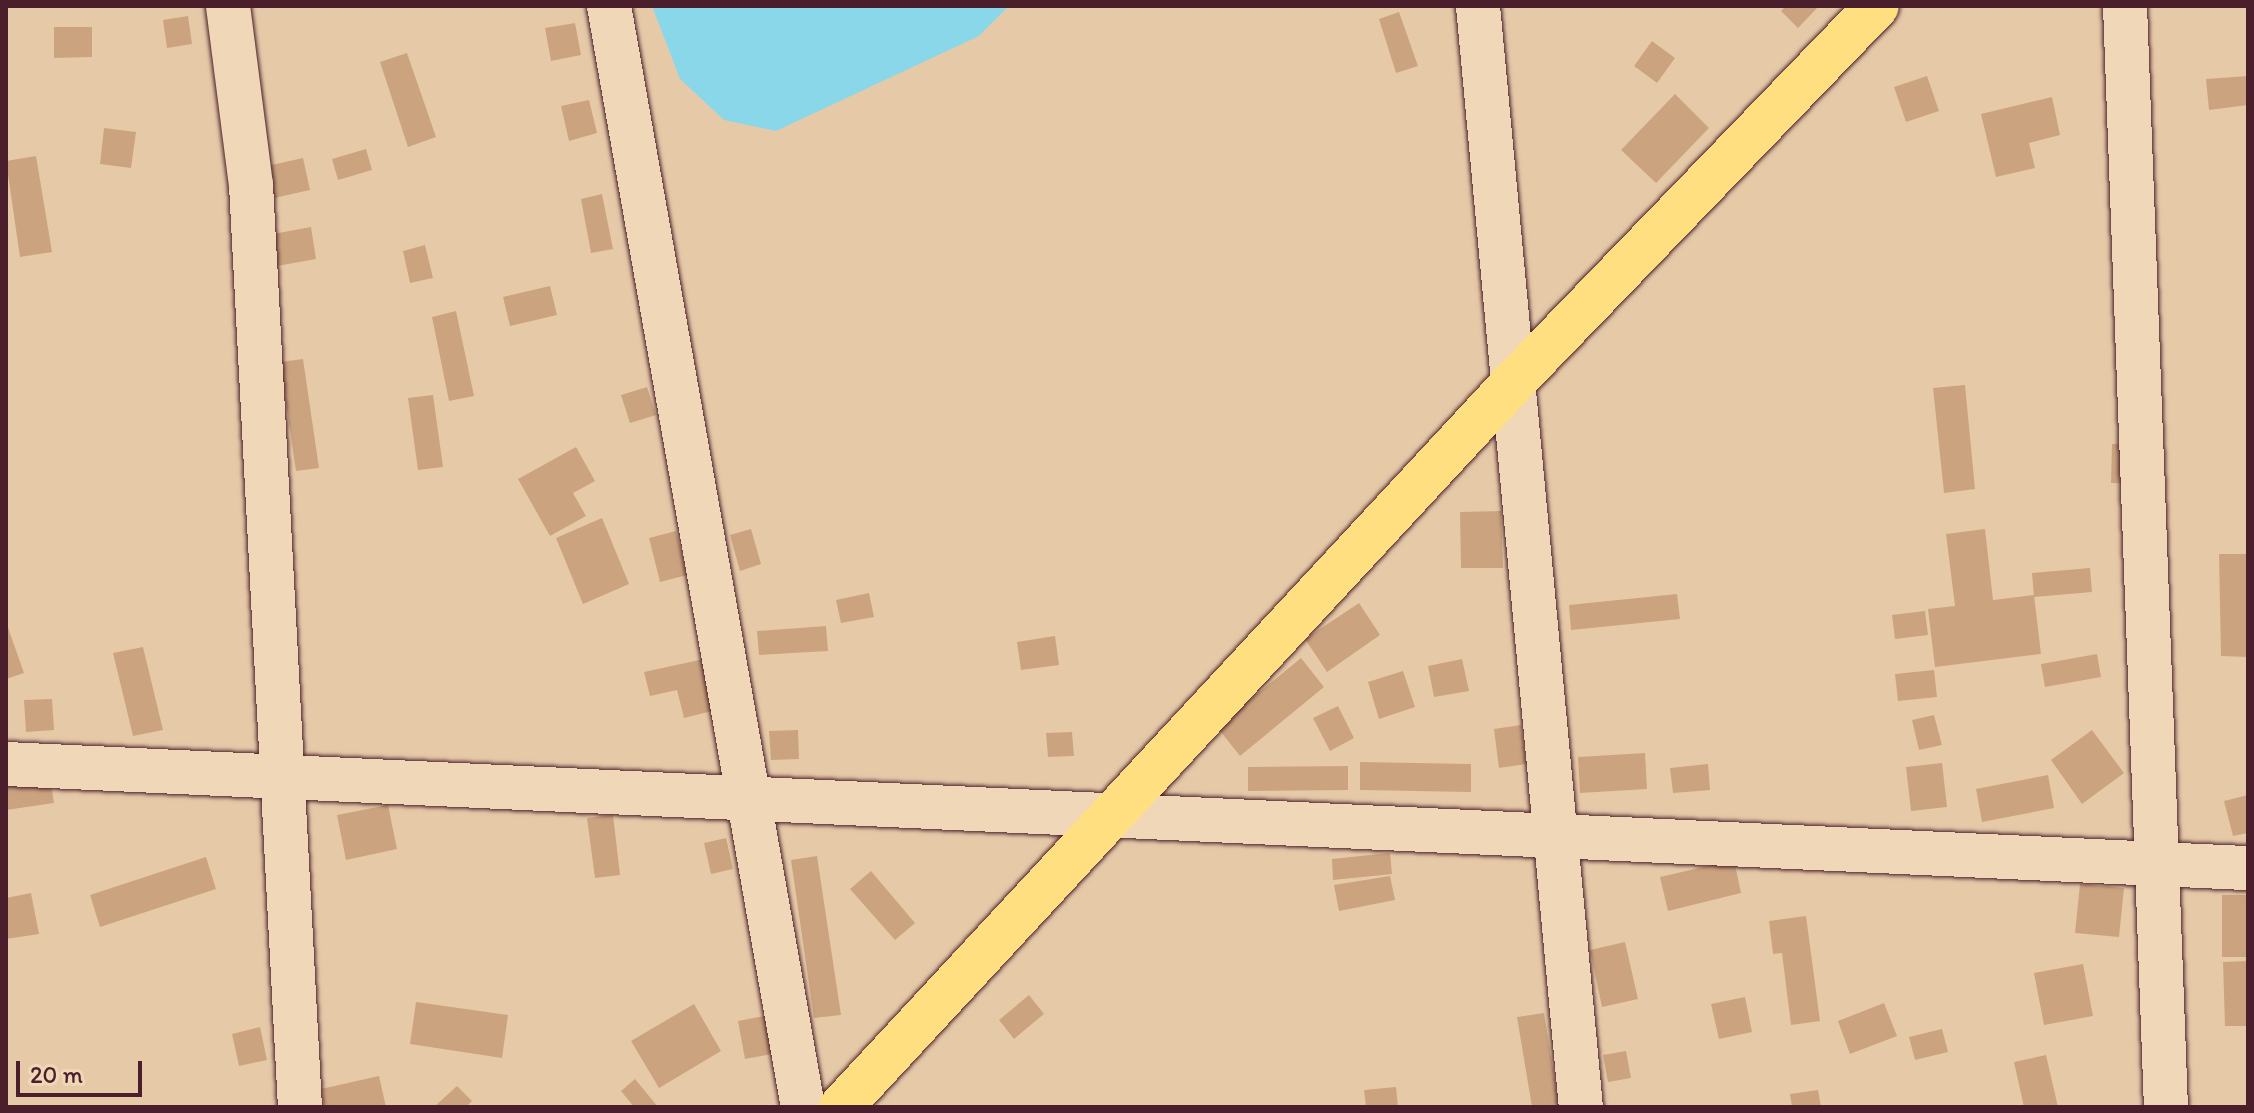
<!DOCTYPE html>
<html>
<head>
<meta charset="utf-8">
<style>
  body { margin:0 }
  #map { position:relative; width:2254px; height:1113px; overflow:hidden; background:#e6caa8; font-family:Itim,sans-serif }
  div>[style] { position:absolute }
  .water>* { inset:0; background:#8ad7e9 }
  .building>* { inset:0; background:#cba47f }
  .roads { filter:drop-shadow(0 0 2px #4a1f2b) drop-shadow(0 0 2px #4a1f2b) }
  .minor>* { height:44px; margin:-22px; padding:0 22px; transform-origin:22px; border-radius:22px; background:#f0d7b8 }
  .major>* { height:44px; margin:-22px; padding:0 22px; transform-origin:22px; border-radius:22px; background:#ffdf80 }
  span { translate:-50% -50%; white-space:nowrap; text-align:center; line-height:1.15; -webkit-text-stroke:6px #f0d7b8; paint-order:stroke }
  .frame { position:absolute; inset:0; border:8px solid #4a1f2b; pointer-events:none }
  .scale { position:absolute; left:16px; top:1061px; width:126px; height:36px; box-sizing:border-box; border:4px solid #4a1f2b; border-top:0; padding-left:10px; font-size:24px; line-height:28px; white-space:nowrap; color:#4a1f2b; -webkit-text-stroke:6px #f0d7b8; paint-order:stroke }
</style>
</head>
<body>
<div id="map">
  <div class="water">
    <i style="clip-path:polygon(652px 6px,1009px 6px,979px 36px,776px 131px,724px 120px,680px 79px)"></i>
  </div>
  <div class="building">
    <i style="clip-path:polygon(1786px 6px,1819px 6px,1798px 28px,1781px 11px)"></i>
    <i style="clip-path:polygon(1399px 12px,1418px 66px,1396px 73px,1379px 19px)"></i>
    <i style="clip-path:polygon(188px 16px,192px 44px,167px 48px,163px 20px)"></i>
    <i style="clip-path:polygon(575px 23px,581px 55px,551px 61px,545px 28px)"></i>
    <i style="clip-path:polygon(54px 27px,92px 27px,92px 57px,54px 58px)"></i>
    <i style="clip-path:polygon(1652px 41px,1675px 58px,1657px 83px,1634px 66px)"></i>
    <i style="clip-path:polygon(407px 53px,436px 137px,408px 147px,380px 62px)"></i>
    <i style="clip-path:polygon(1927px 76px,1939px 111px,1906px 122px,1894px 87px)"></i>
    <i style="clip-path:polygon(2248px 76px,2248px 105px,2209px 110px,2206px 79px)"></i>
    <i style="clip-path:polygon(1675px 94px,1709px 128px,1656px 183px,1621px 150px)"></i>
    <i style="clip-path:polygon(2052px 97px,2060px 135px,2029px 143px,2035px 168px,1996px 177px,1981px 114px)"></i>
    <i style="clip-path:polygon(589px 100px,597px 133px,569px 141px,561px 106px)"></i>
    <i style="clip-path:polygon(104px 128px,136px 132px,131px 168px,100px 164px)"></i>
    <i style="clip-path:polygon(366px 149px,372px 170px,338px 180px,332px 159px)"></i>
    <i style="clip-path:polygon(36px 156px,52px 252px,20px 257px,6px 161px)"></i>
    <i style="clip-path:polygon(303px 158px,310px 190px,274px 198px,267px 166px)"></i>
    <i style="clip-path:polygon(602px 194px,613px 249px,591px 253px,581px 199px)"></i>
    <i style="clip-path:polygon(311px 227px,316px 259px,277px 266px,273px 234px)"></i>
    <i style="clip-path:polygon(425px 245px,433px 278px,410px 283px,403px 251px)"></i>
    <i style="clip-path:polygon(550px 286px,557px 315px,510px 326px,503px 297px)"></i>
    <i style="clip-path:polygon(456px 311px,474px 396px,449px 401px,432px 317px)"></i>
    <i style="clip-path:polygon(303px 359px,319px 468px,296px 471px,280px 362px)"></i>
    <i style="clip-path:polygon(1965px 385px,1975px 489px,1944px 493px,1933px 388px)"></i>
    <i style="clip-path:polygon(647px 387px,656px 415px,630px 423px,621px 395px)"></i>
    <i style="clip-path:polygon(433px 395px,443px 467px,418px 470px,408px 398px)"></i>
    <i style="clip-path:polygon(2112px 444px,2147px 446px,2145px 484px,2111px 483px)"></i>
    <i style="clip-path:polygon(576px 447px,595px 481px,573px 493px,586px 516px,550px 536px,518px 479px)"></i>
    <i style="clip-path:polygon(1501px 511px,1503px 568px,1461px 568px,1460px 512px)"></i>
    <i style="clip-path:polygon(602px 518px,629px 584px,583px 604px,556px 538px)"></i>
    <i style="clip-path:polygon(751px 529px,761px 564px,740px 571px,730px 535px)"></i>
    <i style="clip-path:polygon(1985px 529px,1993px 600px,2034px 595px,2041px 654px,1935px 667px,1928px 609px,1955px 606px,1946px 534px)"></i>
    <i style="clip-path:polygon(676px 531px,687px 575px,660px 582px,649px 538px)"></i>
    <i style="clip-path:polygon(2219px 554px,2248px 554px,2248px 657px,2221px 656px)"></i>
    <i style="clip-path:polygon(2090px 568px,2092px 592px,2034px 597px,2032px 573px)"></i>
    <i style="clip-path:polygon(869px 593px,874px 617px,841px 623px,836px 600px)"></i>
    <i style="clip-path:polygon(1677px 594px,1680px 619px,1571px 630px,1569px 605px)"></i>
    <i style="clip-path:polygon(1359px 603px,1380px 635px,1327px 672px,1305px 639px)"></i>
    <i style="clip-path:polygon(1925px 611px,1928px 635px,1895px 639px,1892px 615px)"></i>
    <i style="clip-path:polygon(6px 622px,24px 673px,6px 679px)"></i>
    <i style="clip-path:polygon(826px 626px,828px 651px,759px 655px,757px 631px)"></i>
    <i style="clip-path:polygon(1055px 636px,1059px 665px,1021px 670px,1017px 642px)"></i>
    <i style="clip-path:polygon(143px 647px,163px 730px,133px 736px,113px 653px)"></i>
    <i style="clip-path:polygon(2097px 654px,2101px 677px,2045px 687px,2041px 664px)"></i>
    <i style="clip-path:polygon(1301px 658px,1324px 687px,1240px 756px,1217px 727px)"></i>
    <i style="clip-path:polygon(704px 659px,716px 710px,684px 718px,677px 690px,650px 696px,644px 672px)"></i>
    <i style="clip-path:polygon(1462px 659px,1469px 691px,1434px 697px,1428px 666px)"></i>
    <i style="clip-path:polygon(1934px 670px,1937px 697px,1898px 701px,1895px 674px)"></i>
    <i style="clip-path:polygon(1403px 671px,1415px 707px,1379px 719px,1368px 682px)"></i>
    <i style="clip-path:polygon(52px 699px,54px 730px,26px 732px,24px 700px)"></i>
    <i style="clip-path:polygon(1338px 706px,1354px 738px,1330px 751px,1313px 718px)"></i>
    <i style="clip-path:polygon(1934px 715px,1942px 745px,1919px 750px,1912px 720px)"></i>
    <i style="clip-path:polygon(1521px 725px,1526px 764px,1499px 768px,1494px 729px)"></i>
    <i style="clip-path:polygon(798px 730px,799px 759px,771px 760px,769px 731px)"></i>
    <i style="clip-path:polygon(2092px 730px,2124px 773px,2082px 804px,2051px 760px)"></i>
    <i style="clip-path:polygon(1072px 732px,1074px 756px,1048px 757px,1046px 733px)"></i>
    <i style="clip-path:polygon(1645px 753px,1647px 789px,1580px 793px,1578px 757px)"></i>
    <i style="clip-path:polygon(1360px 762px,1471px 764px,1471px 792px,1360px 790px)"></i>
    <i style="clip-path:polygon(1942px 763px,1947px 807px,1911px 811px,1906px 767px)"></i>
    <i style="clip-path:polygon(1708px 764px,1710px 790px,1673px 793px,1670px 768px)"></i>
    <i style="clip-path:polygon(1348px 766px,1348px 790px,1248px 791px,1248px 767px)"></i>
    <i style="clip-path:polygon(49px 773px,54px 803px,6px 810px,6px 780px)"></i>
    <i style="clip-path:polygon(2048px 775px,2054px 808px,1982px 822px,1976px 789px)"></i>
    <i style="clip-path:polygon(2248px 795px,2248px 833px,2233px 836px,2224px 801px)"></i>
    <i style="clip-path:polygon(388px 805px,397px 849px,346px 860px,337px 815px)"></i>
    <i style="clip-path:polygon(613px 815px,620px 875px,595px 878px,587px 818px)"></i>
    <i style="clip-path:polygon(726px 838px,733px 869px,711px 874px,704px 843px)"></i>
    <i style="clip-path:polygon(1390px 853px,1392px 874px,1333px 880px,1332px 859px)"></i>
    <i style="clip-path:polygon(817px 856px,841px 1015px,814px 1018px,791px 860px)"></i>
    <i style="clip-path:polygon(206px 857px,216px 889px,100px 927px,90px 895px)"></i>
    <i style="clip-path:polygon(1734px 860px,1741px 893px,1668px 911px,1660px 877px)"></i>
    <i style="clip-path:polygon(871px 871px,915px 923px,895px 940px,850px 889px)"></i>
    <i style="clip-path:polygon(1390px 876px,1395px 900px,1339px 911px,1334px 885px)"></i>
    <i style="clip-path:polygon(2080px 884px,2124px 888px,2119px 937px,2075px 933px)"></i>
    <i style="clip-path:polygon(31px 893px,39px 934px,6px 939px,6px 898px)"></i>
    <i style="clip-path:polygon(2222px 895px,2248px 895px,2248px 957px,2222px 957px)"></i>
    <i style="clip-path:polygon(1806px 916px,1820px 1021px,1791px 1025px,1782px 953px,1773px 954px,1769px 921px)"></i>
    <i style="clip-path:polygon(1625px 942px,1638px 999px,1602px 1007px,1590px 950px)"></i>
    <i style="clip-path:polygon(2248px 961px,2248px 1026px,2225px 1026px,2223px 962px)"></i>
    <i style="clip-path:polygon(2083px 964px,2093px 1016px,2044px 1025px,2034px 973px)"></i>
    <i style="clip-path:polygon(1029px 995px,1044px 1014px,1014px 1039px,999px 1020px)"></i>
    <i style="clip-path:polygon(1745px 997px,1752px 1032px,1719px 1039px,1711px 1004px)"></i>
    <i style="clip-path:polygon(416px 1002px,508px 1015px,502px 1058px,410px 1044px)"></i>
    <i style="clip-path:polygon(1884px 1003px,1897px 1036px,1850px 1054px,1838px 1021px)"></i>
    <i style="clip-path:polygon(694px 1004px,721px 1051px,659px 1088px,631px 1041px)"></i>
    <i style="clip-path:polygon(1544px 1013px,1559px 1106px,1532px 1107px,1517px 1017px)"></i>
    <i style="clip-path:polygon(770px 1015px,777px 1053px,745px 1059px,738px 1021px)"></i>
    <i style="clip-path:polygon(260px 1027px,267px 1060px,239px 1066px,232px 1034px)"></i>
    <i style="clip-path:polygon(1942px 1029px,1948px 1052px,1915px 1060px,1909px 1037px)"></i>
    <i style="clip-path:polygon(1626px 1051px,1631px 1078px,1608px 1082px,1603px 1055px)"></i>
    <i style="clip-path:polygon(2046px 1055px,2058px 1107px,2024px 1107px,2014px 1062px)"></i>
    <i style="clip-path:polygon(379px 1076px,386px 1107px,325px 1107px,321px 1089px)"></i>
    <i style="clip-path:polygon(635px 1079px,658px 1107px,634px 1107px,621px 1091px)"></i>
    <i style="clip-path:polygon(457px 1086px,472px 1101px,466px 1107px,434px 1107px)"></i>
    <i style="clip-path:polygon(1396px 1087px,1398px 1107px,1366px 1107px,1364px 1090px)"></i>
    <i style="clip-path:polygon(1818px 1090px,1821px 1107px,1792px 1107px,1790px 1094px)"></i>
  </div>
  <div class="roads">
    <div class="minor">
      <i style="left:228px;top:6px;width:180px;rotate:82.7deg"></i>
      <i style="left:251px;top:185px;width:923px;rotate:86.96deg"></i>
      <i style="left:609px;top:6px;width:1118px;rotate:80.01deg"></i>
      <i style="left:1478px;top:6px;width:1106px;rotate:84.66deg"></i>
      <i style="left:2125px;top:6px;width:1102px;rotate:87.87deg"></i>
      <i style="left:6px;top:764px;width:2244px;rotate:2.66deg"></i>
    </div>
    <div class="major">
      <i style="left:841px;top:1107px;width:984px;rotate:-47.14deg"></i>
      <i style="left:1510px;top:386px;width:528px;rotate:-46deg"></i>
    </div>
  </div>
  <div class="frame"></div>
  <div class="scale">20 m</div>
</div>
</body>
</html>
